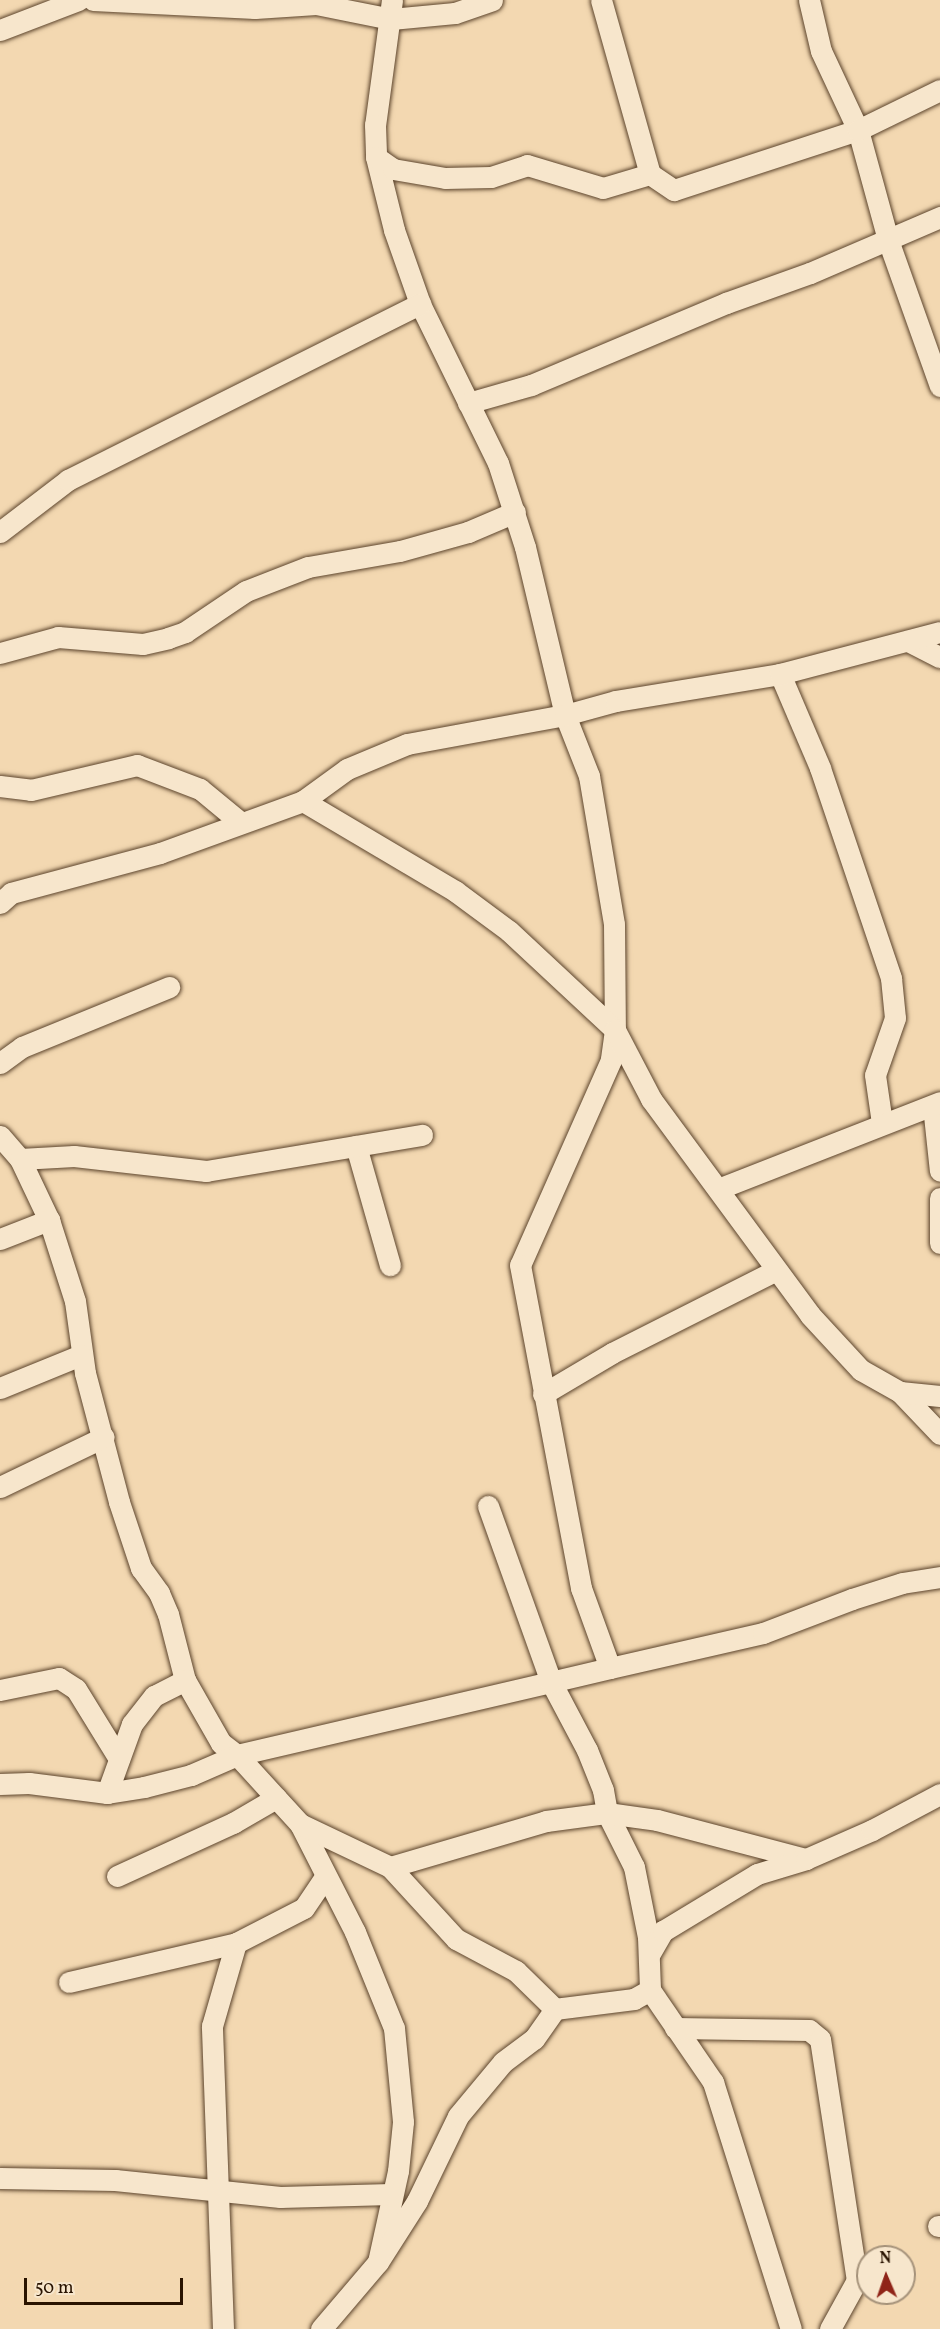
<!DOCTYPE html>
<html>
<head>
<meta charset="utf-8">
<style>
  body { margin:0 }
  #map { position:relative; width:940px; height:2329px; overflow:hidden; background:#f3d8b1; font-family:Vollkorn,serif }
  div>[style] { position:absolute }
  .roads { filter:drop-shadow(0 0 2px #5c442c) drop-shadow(0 0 2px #5c442c) }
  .minor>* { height:21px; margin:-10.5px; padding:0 10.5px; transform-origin:10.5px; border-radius:10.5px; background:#f7e6cc }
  span { translate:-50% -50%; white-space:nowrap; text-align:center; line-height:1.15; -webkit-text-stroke:4.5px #f7e6cc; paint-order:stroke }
  .north { position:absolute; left:856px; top:2245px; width:60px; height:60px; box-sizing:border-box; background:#f7e6cc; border:2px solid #a5927a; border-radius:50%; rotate:358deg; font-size:16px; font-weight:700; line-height:24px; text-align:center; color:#291300 }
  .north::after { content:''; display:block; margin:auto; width:21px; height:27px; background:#8f2418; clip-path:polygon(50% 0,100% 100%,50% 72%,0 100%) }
  .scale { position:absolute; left:24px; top:2278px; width:159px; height:27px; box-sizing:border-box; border:3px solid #291300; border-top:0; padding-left:8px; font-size:18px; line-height:21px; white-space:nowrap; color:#291300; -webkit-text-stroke:4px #f7e6cc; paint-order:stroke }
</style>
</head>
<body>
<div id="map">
  <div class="roads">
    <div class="minor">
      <i style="left:93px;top:0;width:162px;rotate:2.8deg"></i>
      <i style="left:255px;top:8px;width:61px;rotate:-3.8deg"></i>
      <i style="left:316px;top:4px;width:76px;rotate:11.3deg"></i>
      <i style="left:391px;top:19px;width:64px;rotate:-5.4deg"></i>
      <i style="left:455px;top:13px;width:39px;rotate:-19deg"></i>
      <i style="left:392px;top:0;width:126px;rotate:97.7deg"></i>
      <i style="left:375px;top:125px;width:32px;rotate:88deg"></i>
      <i style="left:376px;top:157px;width:75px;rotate:76.1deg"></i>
      <i style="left:394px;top:230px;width:78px;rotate:70.6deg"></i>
      <i style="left:420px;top:304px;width:177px;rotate:63.9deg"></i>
      <i style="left:498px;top:463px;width:88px;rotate:72.2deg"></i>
      <i style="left:525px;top:547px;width:173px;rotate:76.6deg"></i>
      <i style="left:565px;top:715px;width:66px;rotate:68.5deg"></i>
      <i style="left:589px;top:776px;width:150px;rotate:80.4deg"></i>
      <i style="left:614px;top:924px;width:106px;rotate:89.5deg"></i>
      <i style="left:615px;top:1030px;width:30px;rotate:98deg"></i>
      <i style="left:611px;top:1060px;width:224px;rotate:113.9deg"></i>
      <i style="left:520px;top:1265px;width:329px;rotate:79.3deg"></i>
      <i style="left:581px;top:1588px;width:85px;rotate:70.1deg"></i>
      <i style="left:610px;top:1668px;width:61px;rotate:166.7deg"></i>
      <i style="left:551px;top:1682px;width:77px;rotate:62.1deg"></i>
      <i style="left:587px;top:1750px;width:43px;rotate:68.2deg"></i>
      <i style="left:603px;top:1790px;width:23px;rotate:80deg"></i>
      <i style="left:607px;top:1813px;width:60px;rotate:63.4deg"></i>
      <i style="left:634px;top:1867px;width:71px;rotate:78.7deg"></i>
      <i style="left:648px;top:1937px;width:53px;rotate:87.8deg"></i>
      <i style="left:650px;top:1990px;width:18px;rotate:151deg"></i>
      <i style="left:634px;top:1999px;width:80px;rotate:172.8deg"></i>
      <i style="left:601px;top:0;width:181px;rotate:74.3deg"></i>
      <i style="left:809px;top:0;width:52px;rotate:76.8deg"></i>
      <i style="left:821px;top:51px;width:87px;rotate:64.9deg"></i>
      <i style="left:858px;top:130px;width:114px;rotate:74.7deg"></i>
      <i style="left:888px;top:240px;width:155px;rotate:70.4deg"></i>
      <i style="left:0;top:30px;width:84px;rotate:-21deg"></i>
      <i style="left:376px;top:157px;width:21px;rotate:35deg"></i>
      <i style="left:393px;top:169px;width:53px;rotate:9.8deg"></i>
      <i style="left:445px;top:178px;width:46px;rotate:-1.2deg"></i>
      <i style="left:491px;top:177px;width:38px;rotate:-18deg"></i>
      <i style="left:527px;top:165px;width:79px;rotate:16.8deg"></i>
      <i style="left:603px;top:188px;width:49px;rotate:-16.6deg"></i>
      <i style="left:650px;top:174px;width:29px;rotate:34deg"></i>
      <i style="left:674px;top:190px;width:194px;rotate:-18.1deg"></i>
      <i style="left:858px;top:130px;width:91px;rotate:-26deg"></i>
      <i style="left:468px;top:403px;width:66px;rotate:-15.9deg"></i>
      <i style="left:531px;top:385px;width:212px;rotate:-22.8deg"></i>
      <i style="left:726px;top:303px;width:89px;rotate:-19.7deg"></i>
      <i style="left:810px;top:273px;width:142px;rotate:-23.3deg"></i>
      <i style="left:0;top:532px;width:86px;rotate:-37.4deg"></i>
      <i style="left:68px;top:480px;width:394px;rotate:-26.6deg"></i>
      <i style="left:908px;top:641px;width:36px;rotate:27deg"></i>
      <i style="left:0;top:653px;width:60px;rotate:-15.4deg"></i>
      <i style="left:58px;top:637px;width:85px;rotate:4.7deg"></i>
      <i style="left:143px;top:644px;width:26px;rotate:-13deg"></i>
      <i style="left:168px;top:638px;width:18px;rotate:-19deg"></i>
      <i style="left:185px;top:632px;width:73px;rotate:-33.9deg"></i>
      <i style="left:246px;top:591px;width:66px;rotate:-21.2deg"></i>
      <i style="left:308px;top:567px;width:93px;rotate:-9.9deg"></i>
      <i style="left:400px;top:551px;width:71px;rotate:-15.6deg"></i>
      <i style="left:468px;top:532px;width:51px;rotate:-23.1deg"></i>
      <i style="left:780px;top:674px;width:102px;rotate:66.9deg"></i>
      <i style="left:820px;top:768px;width:222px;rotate:71.3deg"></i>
      <i style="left:891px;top:978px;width:40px;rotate:84.3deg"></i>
      <i style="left:895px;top:1018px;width:60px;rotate:109.3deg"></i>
      <i style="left:875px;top:1075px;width:49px;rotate:81.7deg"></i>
      <i style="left:0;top:786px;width:31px;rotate:7deg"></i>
      <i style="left:31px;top:790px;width:109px;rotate:-13.3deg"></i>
      <i style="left:137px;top:765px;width:67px;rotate:20.9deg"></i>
      <i style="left:200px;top:789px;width:52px;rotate:39.5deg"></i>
      <i style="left:303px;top:801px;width:177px;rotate:30.6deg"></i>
      <i style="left:455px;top:891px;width:67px;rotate:36.5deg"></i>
      <i style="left:509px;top:931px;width:145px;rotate:43deg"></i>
      <i style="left:615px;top:1030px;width:78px;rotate:62.4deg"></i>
      <i style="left:651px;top:1099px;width:268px;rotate:53.6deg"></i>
      <i style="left:810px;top:1315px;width:75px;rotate:47.2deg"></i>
      <i style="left:861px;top:1370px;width:45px;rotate:29.4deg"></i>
      <i style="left:900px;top:1392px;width:58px;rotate:46.4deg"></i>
      <i style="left:0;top:903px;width:15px;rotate:-42deg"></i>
      <i style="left:11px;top:893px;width:154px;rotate:-15deg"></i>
      <i style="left:160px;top:853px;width:152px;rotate:-20deg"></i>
      <i style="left:303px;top:801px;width:54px;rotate:-36deg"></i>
      <i style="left:347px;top:769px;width:65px;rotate:-22.6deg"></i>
      <i style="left:407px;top:744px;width:161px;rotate:-10.4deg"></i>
      <i style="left:565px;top:715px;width:53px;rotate:-15.4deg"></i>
      <i style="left:616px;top:701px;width:166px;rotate:-9.3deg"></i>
      <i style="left:780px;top:674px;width:165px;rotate:-14.7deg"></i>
      <i style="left:0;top:1063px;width:27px;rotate:-36deg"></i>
      <i style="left:22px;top:1047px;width:159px;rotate:-22.2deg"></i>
      <i style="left:933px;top:1106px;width:65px;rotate:83.9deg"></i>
      <i style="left:0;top:1136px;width:30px;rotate:49deg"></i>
      <i style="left:20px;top:1159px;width:68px;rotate:64.6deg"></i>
      <i style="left:49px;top:1220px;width:85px;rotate:72.2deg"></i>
      <i style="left:75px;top:1301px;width:73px;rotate:82.1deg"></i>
      <i style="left:85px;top:1373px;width:133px;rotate:75.2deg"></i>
      <i style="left:119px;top:1502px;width:70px;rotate:71.6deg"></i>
      <i style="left:141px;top:1568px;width:31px;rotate:54deg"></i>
      <i style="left:159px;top:1593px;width:23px;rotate:67deg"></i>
      <i style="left:168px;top:1614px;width:68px;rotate:75.6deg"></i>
      <i style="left:185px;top:1680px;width:73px;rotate:60.3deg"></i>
      <i style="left:221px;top:1743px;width:20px;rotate:37deg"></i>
      <i style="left:237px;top:1755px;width:93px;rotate:47.6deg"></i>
      <i style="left:300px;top:1824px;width:121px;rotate:63deg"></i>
      <i style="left:355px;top:1932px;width:104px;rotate:67.9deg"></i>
      <i style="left:394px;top:2028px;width:94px;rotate:84.5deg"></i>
      <i style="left:403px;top:2122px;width:49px;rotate:95.8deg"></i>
      <i style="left:398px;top:2171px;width:93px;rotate:102.4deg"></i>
      <i style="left:356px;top:1146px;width:124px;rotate:74.1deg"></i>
      <i style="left:20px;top:1159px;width:54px;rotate:-3.2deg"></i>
      <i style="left:74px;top:1156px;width:133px;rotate:6.5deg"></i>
      <i style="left:206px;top:1171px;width:219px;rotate:-9.5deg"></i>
      <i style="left:718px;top:1189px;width:238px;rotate:-21.4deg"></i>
      <i style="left:940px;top:1198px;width:45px;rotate:90deg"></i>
      <i style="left:0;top:1239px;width:53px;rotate:-21.2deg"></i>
      <i style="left:0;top:1388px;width:87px;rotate:-22.2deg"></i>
      <i style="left:900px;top:1392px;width:40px;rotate:5.7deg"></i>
      <i style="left:543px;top:1394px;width:80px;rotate:-30.7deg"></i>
      <i style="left:612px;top:1353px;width:184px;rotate:-26.8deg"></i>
      <i style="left:0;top:1487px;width:115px;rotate:-25.7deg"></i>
      <i style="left:610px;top:1668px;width:157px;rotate:-12.9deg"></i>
      <i style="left:763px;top:1633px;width:95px;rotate:-20.9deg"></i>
      <i style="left:852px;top:1599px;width:52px;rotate:-17.7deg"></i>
      <i style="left:902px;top:1583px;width:38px;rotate:-9deg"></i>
      <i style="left:0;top:1690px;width:60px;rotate:-11.5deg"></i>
      <i style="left:59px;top:1678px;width:20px;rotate:33deg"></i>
      <i style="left:76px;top:1689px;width:82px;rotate:58.4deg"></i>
      <i style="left:0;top:1784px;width:29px;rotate:-2deg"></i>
      <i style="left:29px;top:1783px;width:79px;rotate:7.3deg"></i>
      <i style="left:107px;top:1793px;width:37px;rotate:-9deg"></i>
      <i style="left:144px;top:1787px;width:49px;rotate:-14.3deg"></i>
      <i style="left:191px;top:1775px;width:50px;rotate:-23.5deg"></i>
      <i style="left:237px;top:1755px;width:322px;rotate:-13.1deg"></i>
      <i style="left:551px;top:1682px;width:187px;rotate:-109.7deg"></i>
      <i style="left:107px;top:1793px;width:73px;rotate:-70.1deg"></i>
      <i style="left:132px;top:1724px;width:36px;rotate:-52deg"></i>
      <i style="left:154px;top:1696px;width:35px;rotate:-27deg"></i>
      <i style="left:300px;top:1824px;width:100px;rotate:25.5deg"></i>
      <i style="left:390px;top:1867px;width:98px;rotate:47.5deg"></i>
      <i style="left:456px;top:1939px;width:68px;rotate:28.1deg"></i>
      <i style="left:516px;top:1971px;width:54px;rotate:44.3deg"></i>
      <i style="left:390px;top:1867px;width:163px;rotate:-16.4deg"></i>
      <i style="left:546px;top:1821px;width:62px;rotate:-7.5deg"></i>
      <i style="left:607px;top:1813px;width:50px;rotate:8deg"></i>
      <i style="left:657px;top:1820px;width:154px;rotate:14.7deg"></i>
      <i style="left:117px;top:1876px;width:128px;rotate:-24.6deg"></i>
      <i style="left:233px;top:1823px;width:50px;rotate:-30.2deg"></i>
      <i style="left:649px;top:1955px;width:28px;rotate:-60deg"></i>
      <i style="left:663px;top:1931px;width:110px;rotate:-31.2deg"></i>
      <i style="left:757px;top:1874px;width:51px;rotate:-17deg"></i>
      <i style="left:806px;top:1859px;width:72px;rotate:-23.7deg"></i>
      <i style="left:872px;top:1830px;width:77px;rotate:-27.9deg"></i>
      <i style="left:69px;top:1982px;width:171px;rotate:-13.1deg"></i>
      <i style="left:650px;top:1990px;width:112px;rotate:55.6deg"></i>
      <i style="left:713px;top:2082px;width:259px;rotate:72.5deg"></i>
      <i style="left:675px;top:2028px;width:134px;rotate:0.9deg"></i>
      <i style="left:809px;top:2030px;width:14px;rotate:39deg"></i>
      <i style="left:820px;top:2039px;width:244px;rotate:81.3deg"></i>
      <i style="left:857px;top:2280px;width:56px;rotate:118.9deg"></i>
      <i style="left:0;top:2178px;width:115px;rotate:1deg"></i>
      <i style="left:115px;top:2180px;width:166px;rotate:5.9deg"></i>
      <i style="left:280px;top:2197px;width:111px;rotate:-1.5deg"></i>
      <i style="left:938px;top:2226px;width:2px"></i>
      <i style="left:223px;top:2329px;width:303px;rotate:-92.1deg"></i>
      <i style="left:212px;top:2026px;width:86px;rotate:-73.9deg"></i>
      <i style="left:236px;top:1943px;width:76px;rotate:-27.2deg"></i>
      <i style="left:304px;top:1908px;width:36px;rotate:-56deg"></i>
      <i style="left:321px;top:2329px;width:88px;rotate:-49.6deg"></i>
      <i style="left:378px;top:2262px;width:72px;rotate:-57.4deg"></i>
      <i style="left:417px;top:2201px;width:94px;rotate:-64.2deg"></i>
      <i style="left:458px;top:2116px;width:70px;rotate:-50.2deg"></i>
      <i style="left:503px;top:2062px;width:39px;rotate:-37deg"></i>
      <i style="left:534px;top:2039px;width:37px;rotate:-55deg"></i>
    </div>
  </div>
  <div class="north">N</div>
  <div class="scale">50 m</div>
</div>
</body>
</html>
